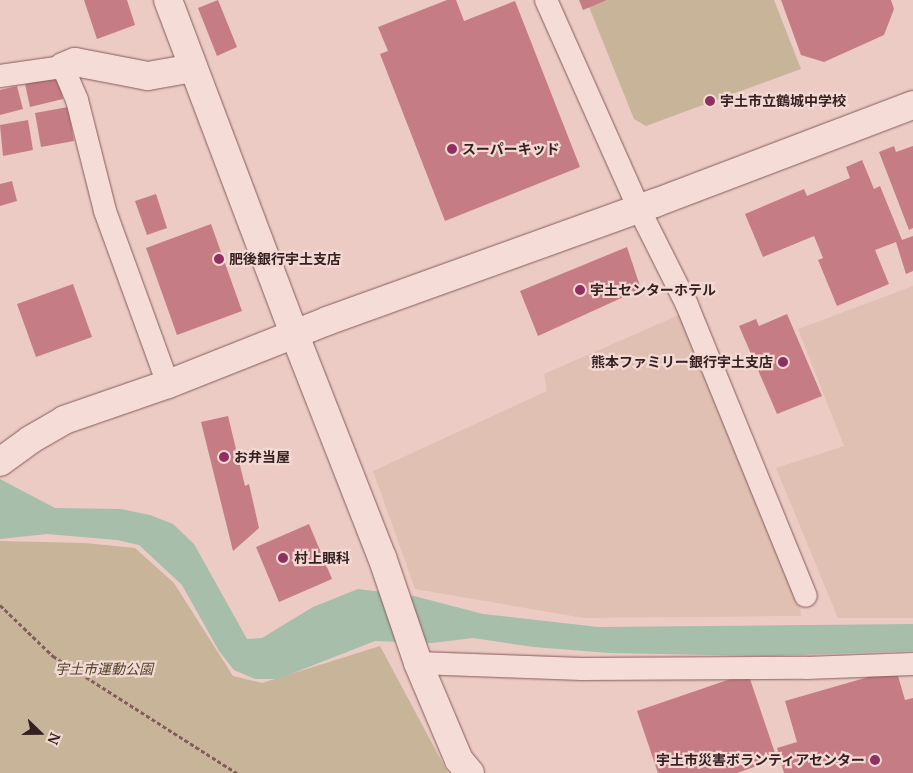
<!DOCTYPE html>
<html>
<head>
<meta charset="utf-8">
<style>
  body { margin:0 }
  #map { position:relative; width:913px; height:773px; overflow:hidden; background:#ebcbc4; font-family:Merriweather,"Noto Sans JP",serif }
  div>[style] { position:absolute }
  .farmland>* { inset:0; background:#e0c0b2 }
  .green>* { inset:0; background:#c8b599 }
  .water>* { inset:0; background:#a6beaa }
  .building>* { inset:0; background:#c67c84 }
  .path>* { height:3px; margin-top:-1.5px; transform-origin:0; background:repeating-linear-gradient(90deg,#845c5c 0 4px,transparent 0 6.5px) }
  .roads { filter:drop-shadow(0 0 1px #845c5c) drop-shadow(0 0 1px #845c5c) }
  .minor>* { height:22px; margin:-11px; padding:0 11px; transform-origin:11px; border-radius:11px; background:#f6dcd7 }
  .tertiary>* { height:28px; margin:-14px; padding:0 14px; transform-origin:14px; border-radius:14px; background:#f6dcd7 }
  .dots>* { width:14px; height:14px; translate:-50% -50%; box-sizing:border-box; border:2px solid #f3d9d3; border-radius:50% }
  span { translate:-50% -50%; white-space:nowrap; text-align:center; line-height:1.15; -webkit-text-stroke:4.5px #f3d9d3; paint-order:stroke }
  .poi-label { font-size:14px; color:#351f20; font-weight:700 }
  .left { translate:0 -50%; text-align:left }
  .right { translate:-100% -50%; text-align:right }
  .park-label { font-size:14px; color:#504527; font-style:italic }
  .north { position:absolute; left:15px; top:708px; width:50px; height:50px; -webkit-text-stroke:4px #f3d9d3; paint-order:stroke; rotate:112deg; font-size:14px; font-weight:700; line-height:20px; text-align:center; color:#351f20 }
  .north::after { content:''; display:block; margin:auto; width:18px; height:22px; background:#351f20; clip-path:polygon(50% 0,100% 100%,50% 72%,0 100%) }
</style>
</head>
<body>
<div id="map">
  <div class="farmland">
    <i style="clip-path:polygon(913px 286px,913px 618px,838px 618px,776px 468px,844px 446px,798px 329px)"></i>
    <i style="clip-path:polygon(686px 312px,799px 597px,801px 616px,584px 618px,415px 589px,373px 471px,547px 391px,544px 374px)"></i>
  </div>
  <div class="green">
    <i style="clip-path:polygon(607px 0,774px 0,801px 69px,646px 126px,634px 119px,589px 7px)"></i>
    <i style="clip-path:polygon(0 541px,85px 543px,135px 548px,174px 583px,233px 676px,262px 683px,380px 646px,448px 773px,0 773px)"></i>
  </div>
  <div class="water">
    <i style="clip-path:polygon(0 479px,55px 508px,121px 509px,150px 515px,173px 524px,194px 544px,247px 639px,262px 638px,313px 607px,358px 589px,414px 596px,483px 614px,598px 627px,913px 624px,913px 651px,768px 656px,609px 653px,534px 647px,473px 638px,432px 643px,375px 641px,278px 679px,255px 679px,234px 670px,219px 651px,182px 585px,139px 545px,117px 540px,47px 534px,0 539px)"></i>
  </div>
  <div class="building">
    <i style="clip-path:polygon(84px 0,127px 0,135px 25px,97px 39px)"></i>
    <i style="clip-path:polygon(218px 0,237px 47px,217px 56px,198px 8px)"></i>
    <i style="clip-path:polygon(447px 0,456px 0,464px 21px,515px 1px,580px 167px,445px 221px,380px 54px,388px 51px,378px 27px)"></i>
    <i style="clip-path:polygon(579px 0,607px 0,583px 10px)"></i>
    <i style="clip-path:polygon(781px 0,891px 0,894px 9px,884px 35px,824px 62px,801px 55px)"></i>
    <i style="clip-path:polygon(57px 76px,63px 99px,30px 107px,25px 84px)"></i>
    <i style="clip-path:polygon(17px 86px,23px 109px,0 115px,0 90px)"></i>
    <i style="clip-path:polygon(68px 107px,74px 141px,41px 147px,35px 113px)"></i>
    <i style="clip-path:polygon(28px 120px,33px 150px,3px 156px,0 125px)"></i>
    <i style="clip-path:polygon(894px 146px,896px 152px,913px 146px,913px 228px,909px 230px,879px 152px)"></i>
    <i style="clip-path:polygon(862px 160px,874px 189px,880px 186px,902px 240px,913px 236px,913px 271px,906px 274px,896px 242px,875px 250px,889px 284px,837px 306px,818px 260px,823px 258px,814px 236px,763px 257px,745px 214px,804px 189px,807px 196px,850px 178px,846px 167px)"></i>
    <i style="clip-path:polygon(12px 181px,17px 201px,0 206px,0 184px)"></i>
    <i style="clip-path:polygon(156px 194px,167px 228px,147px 235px,135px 201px)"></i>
    <i style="clip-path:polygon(211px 224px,242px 311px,177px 335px,146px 248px)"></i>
    <i style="clip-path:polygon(627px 247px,641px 289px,538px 336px,520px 291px)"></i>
    <i style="clip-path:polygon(73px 284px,92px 337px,36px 357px,17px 304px)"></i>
    <i style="clip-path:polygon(787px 314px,822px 396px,777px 414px,739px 326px,756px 319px,759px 326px)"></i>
    <i style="clip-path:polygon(228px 416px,245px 486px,249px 484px,259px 528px,233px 551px,201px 422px)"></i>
    <i style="clip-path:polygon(309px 524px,332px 579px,279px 602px,256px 547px)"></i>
    <i style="clip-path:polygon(896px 669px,905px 700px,913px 698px,913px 773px,784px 773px,777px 748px,797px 742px,785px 701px)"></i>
    <i style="clip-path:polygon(748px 673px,777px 759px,737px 773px,658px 773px,637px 711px)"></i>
  </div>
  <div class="path">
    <i style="left:0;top:605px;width:74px;rotate:43.9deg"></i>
    <i style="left:53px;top:656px;width:218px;rotate:32.5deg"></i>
  </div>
  <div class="roads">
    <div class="minor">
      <i style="left:546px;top:0;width:229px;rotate:66deg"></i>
      <i style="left:639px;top:209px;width:107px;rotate:63.4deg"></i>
      <i style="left:687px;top:305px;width:314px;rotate:67.8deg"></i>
      <i style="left:0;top:76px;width:64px;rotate:-8.1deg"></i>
      <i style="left:63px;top:67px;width:36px;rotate:67deg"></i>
      <i style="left:77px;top:100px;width:114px;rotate:75.8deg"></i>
      <i style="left:105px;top:211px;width:184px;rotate:70deg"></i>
      <i style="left:418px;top:663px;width:164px;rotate:2.1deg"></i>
      <i style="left:582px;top:669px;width:224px;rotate:-0.3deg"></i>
      <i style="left:806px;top:668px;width:107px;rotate:-2.1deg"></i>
    </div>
    <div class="tertiary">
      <i style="left:168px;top:0;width:356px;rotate:69.3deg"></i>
      <i style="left:294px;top:333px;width:241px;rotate:68.6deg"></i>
      <i style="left:382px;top:557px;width:112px;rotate:71.2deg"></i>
      <i style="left:418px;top:663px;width:105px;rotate:67.1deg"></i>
      <i style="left:459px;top:760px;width:17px;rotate:50deg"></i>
      <i style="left:63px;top:67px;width:13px;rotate:-23deg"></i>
      <i style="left:75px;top:62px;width:74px;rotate:10.9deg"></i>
      <i style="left:148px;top:76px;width:46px;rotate:-10.1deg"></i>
      <i style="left:0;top:462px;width:37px;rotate:-36deg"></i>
      <i style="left:30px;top:440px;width:39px;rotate:-30deg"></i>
      <i style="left:64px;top:420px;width:110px;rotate:-19.1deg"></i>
      <i style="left:168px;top:384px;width:171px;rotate:-21.6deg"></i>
      <i style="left:327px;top:321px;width:349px;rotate:-19.8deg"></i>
      <i style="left:655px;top:203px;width:276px;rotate:-20.8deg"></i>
    </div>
  </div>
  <div class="dots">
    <i style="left:710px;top:101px;background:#8f3062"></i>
    <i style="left:452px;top:149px;background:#8f3062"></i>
    <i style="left:219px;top:259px;background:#8f3062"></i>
    <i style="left:580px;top:290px;background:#8f3062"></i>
    <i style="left:783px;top:362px;background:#8f3062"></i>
    <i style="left:224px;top:457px;background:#8f3062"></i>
    <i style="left:283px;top:558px;background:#8f3062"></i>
    <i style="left:875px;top:760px;background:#8f3062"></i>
  </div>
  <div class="poi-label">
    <span class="left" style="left:720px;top:101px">宇土市立鶴城中学校</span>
    <span class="left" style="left:462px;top:149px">スーパーキッド</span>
    <span class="left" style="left:229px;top:259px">肥後銀行宇土支店</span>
    <span class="left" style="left:590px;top:290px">宇土センターホテル</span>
    <span class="right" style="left:773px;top:362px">熊本ファミリー銀行宇土支店</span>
    <span class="left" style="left:234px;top:457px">お弁当屋</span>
    <span class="left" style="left:294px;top:558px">村上眼科</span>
    <span class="right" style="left:865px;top:760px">宇土市災害ボランティアセンター</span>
  </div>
  <div class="park-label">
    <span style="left:104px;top:669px">宇土市運動公園</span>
  </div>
  <div class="north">N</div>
</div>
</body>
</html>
